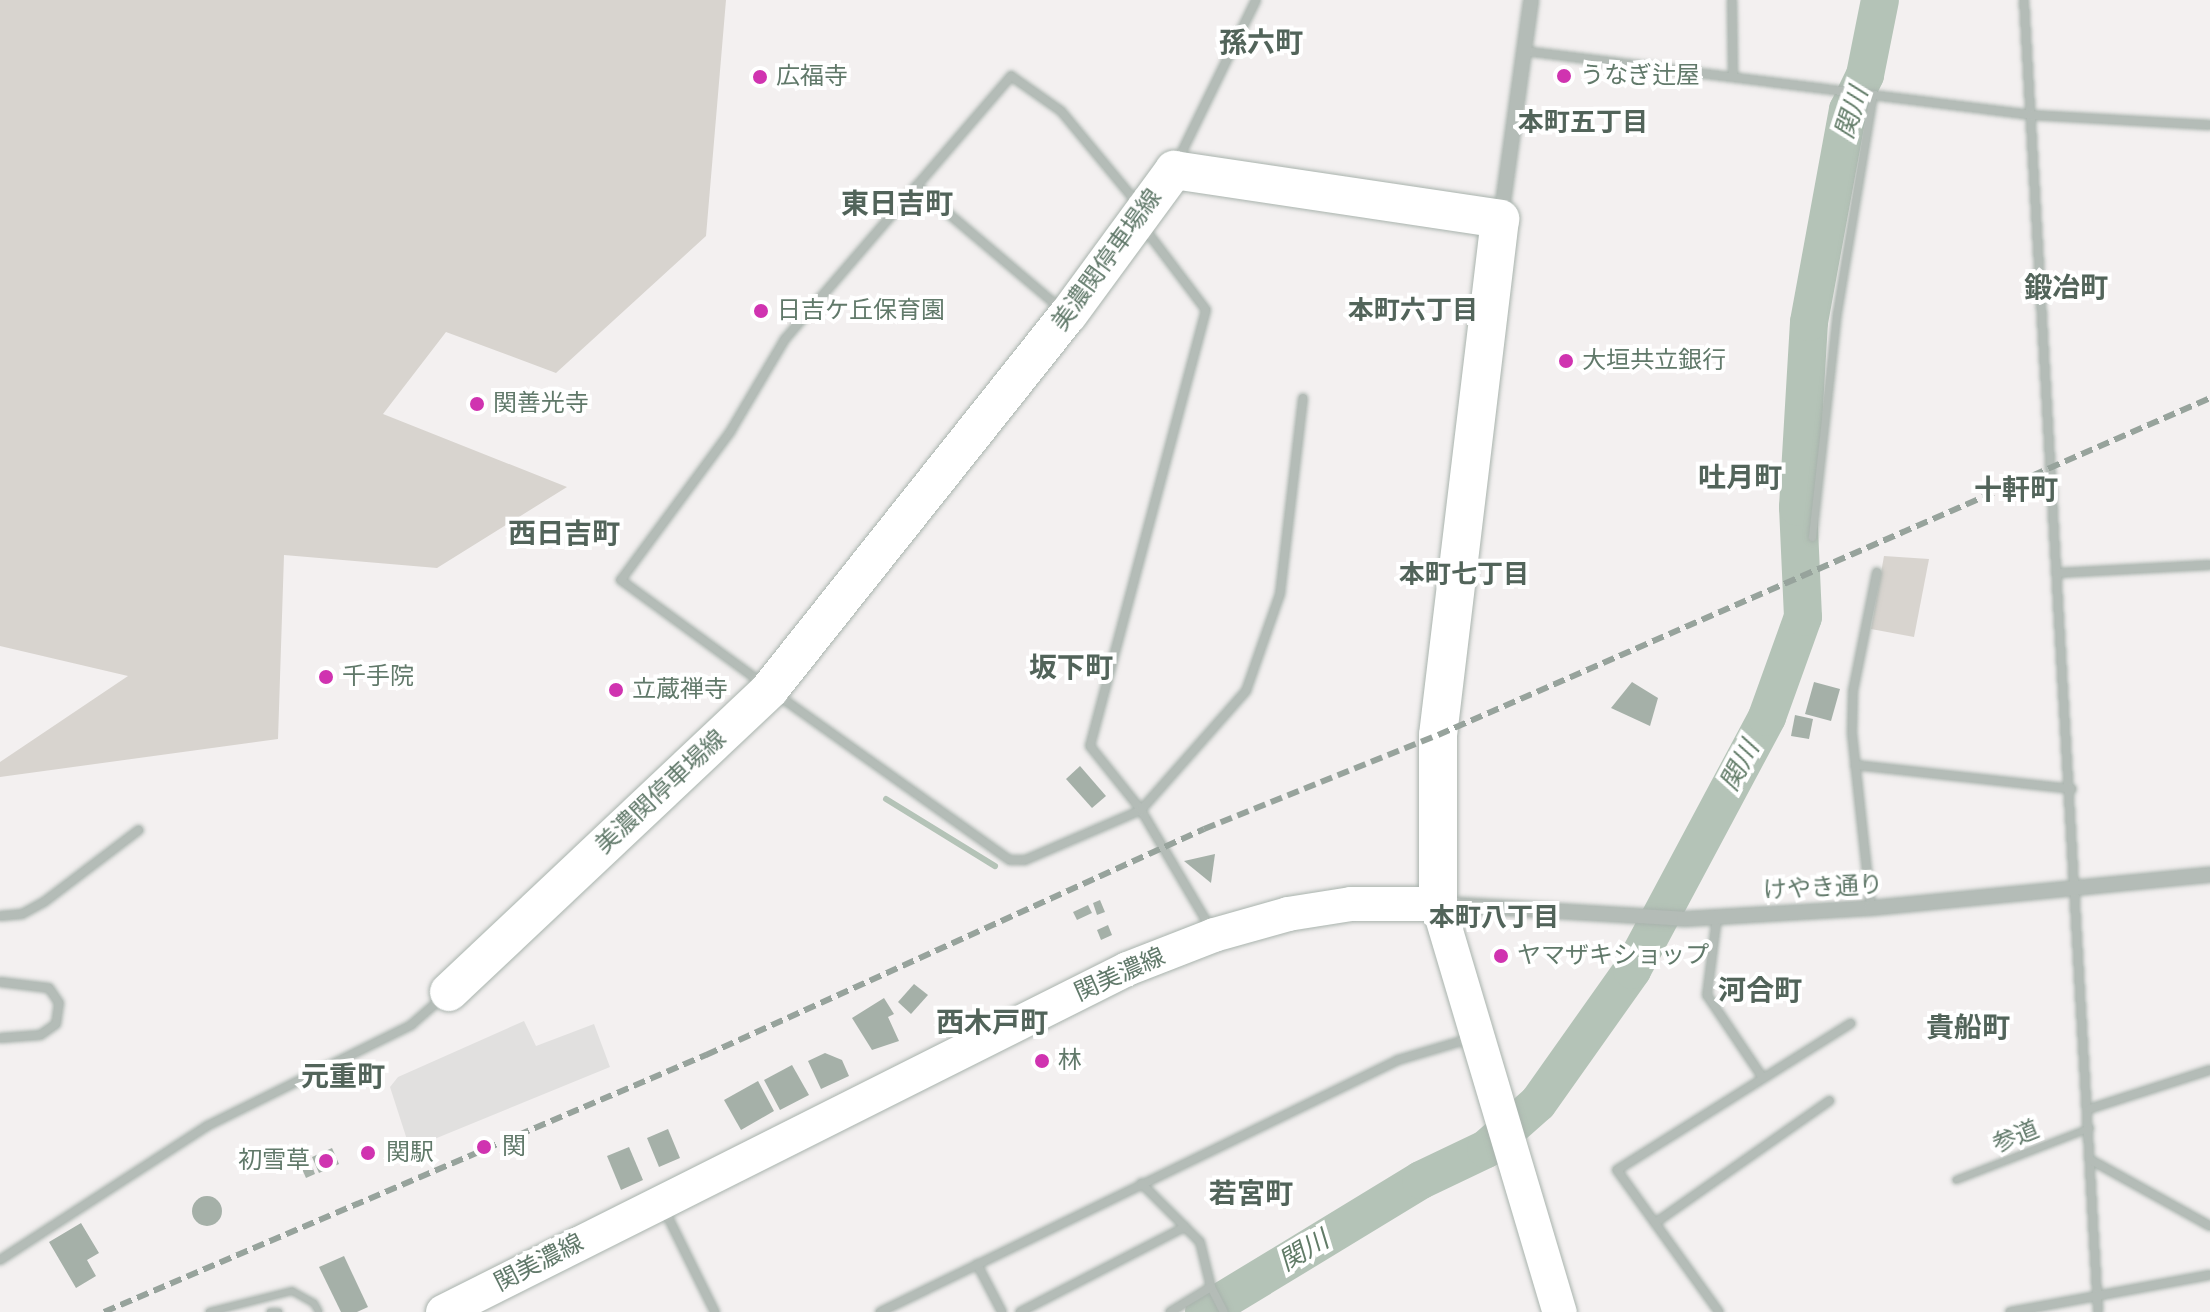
<!DOCTYPE html>
<html>
<head>
<meta charset="utf-8">
<style>
  body { margin:0 }
  #map { position:relative; width:2210px; height:1312px; overflow:hidden; background:#f3f0f0; font-family:"Roboto Condensed","Noto Sans JP",sans-serif }
  div>[style] { position:absolute }
  .built>* { inset:0; background:#e1e0df }
  .green>* { inset:0; background:#d8d4cf }
  .stream>* { height:6px; margin:-3px; padding:0 3px; transform-origin:3px; border-radius:3px; background:#b4c3b7 }
  .river>* { height:38px; margin:-19px; padding:0 19px; transform-origin:19px; border-radius:19px; background:#b4c3b7 }
  .building>* { inset:0; background:#a5b0a8 }
  .round { border-radius:50% }
  .roads { filter:drop-shadow(0 0 2px #a9b3ad) drop-shadow(0 0 2px #a9b3ad) }
  .service>* { height:6px; margin:-3px; padding:0 3px; transform-origin:3px; border-radius:3px; background:#b4bcb7 }
  .pedestrian>* { height:7px; margin:-3.5px; padding:0 3.5px; transform-origin:3.5px; border-radius:3.5px; background:#b4bcb7 }
  .minor>* { height:8px; margin:-4px; padding:0 4px; transform-origin:4px; border-radius:4px; background:#b4bcb7 }
  .tertiary>* { height:14px; margin:-7px; padding:0 7px; transform-origin:7px; border-radius:7px; background:#b4bcb7 }
  .secondary>* { height:34px; margin:-17px; padding:0 17px; transform-origin:17px; border-radius:17px; background:#fff }
  .primary>* { height:38px; margin:-19px; padding:0 19px; transform-origin:19px; border-radius:19px; background:#fff }
  .rail>* { height:6px; margin-top:-3px; transform-origin:0; background:repeating-linear-gradient(90deg,#97a39c 0 12px,transparent 0 18px) }
  .dots>* { width:22px; height:22px; translate:-50% -50%; box-sizing:border-box; border:4px solid #fff; border-radius:50% }
  span { translate:-50% -50%; white-space:nowrap; text-align:center; line-height:1.15; -webkit-text-stroke:8px #fff; paint-order:stroke }
  .poi-label { font-size:24px; color:#61796a }
  .left { translate:0 -50%; text-align:left }
  .right { translate:-100% -50%; text-align:right }
  .street-label { font-size:24px; color:#61796a }
  .water-label { font-size:26px; color:#617b67; font-style:italic }
  .neighbourhood-label { font-size:26px; color:#52645a; font-weight:700 }
  .quarter-label { font-size:28px; color:#52645a; font-weight:700 }
</style>
</head>
<body>
<div id="map">
  <div class="built">
    <i style="clip-path:polygon(524px 1021px,536px 1046px,594px 1024px,610px 1067px,410px 1149px,390px 1087px,398px 1077px)"></i>
  </div>
  <div class="green">
    <i style="clip-path:polygon(0 0,726px 0,706px 236px,556px 373px,446px 332px,383px 414px,567px 487px,437px 568px,284px 555px,278px 739px,0 777px,0 762px,128px 676px,0 646px)"></i>
    <i style="clip-path:polygon(1884px 556px,1929px 559px,1914px 637px,1871px 629px)"></i>
  </div>
  <div class="stream">
    <i style="left:886px;top:799px;width:128px;rotate:31.6deg"></i>
  </div>
  <div class="river">
    <i style="left:1204px;top:1312px;width:254px;rotate:-31.3deg"></i>
    <i style="left:1421px;top:1180px;width:72px;rotate:-25.5deg"></i>
    <i style="left:1486px;top:1149px;width:69px;rotate:-41.5deg"></i>
    <i style="left:1538px;top:1103px;width:163px;rotate:-54.7deg"></i>
    <i style="left:1632px;top:970px;width:287px;rotate:-61.9deg"></i>
    <i style="left:1767px;top:717px;width:106px;rotate:-70.2deg"></i>
    <i style="left:1803px;top:617px;width:110px;rotate:-92.6deg"></i>
    <i style="left:1798px;top:507px;width:185px;rotate:-86.6deg"></i>
    <i style="left:1809px;top:322px;width:216px;rotate:-79.6deg"></i>
    <i style="left:1848px;top:110px;width:39px;rotate:-64deg"></i>
    <i style="left:1865px;top:75px;width:76px;rotate:-78.7deg"></i>
  </div>
  <div class="building">
    <i style="clip-path:polygon(1632px 682px,1658px 698px,1650px 726px,1611px 708px)"></i>
    <i style="clip-path:polygon(1814px 682px,1840px 689px,1831px 721px,1805px 714px)"></i>
    <i style="clip-path:polygon(1795px 715px,1813px 719px,1809px 739px,1791px 736px)"></i>
    <i style="clip-path:polygon(1080px 766px,1106px 796px,1092px 808px,1066px 779px)"></i>
    <i style="clip-path:polygon(1215px 854px,1211px 883px,1184px 861px)"></i>
    <i style="clip-path:polygon(1100px 900px,1105px 912px,1097px 915px,1093px 903px)"></i>
    <i style="clip-path:polygon(1088px 905px,1092px 913px,1077px 920px,1073px 912px)"></i>
    <i style="clip-path:polygon(1108px 925px,1112px 935px,1101px 940px,1097px 930px)"></i>
    <i style="clip-path:polygon(914px 984px,928px 995px,911px 1014px,898px 1002px)"></i>
    <i style="clip-path:polygon(884px 998px,894px 1014px,888px 1017px,899px 1041px,872px 1050px,852px 1018px)"></i>
    <i style="clip-path:polygon(825px 1053px,842px 1060px,849px 1076px,821px 1089px,808px 1061px)"></i>
    <i style="clip-path:polygon(792px 1065px,809px 1095px,780px 1110px,764px 1080px)"></i>
    <i style="clip-path:polygon(758px 1081px,774px 1111px,741px 1130px,724px 1100px)"></i>
    <i style="clip-path:polygon(668px 1129px,680px 1158px,659px 1167px,647px 1138px)"></i>
    <i style="clip-path:polygon(629px 1147px,643px 1180px,621px 1190px,607px 1156px)"></i>
    <i style="clip-path:polygon(332px 1148px,339px 1164px,319px 1173px,312px 1157px)"></i>
    <i style="clip-path:polygon(309px 1158px,315px 1174px,306px 1178px,299px 1162px)"></i>
    <i class="round" style="left:192px;top:1196px;width:30px;height:30px"></i>
    <i style="clip-path:polygon(81px 1223px,99px 1253px,87px 1260px,96px 1276px,76px 1288px,49px 1242px)"></i>
    <i style="clip-path:polygon(344px 1256px,368px 1307px,357px 1312px,341px 1312px,319px 1267px)"></i>
  </div>
  <div class="roads">
    <div class="service">
      <i style="left:1956px;top:1180px;width:144px;rotate:-21.2deg"></i>
      <i style="left:209px;top:1312px;width:86px;rotate:-14.2deg"></i>
      <i style="left:292px;top:1291px;width:25px;rotate:29deg"></i>
      <i style="left:314px;top:1303px;width:10px;rotate:61deg"></i>
      <i style="left:270px;top:1312px;width:9px"></i>
    </div>
    <div class="pedestrian">
      <i style="left:1812px;top:537px;width:226px;rotate:-83.7deg"></i>
      <i style="left:1837px;top:312px;width:221px;rotate:-80.6deg"></i>
    </div>
    <div class="minor">
      <i style="left:1732px;top:0;width:74px;rotate:89.2deg"></i>
      <i style="left:2024px;top:0;width:1314px;rotate:86.77deg"></i>
      <i style="left:1524px;top:51px;width:511px;rotate:7.19deg"></i>
      <i style="left:2031px;top:115px;width:179px;rotate:3.2deg"></i>
      <i style="left:1177px;top:162px;width:180px;rotate:-64deg"></i>
      <i style="left:916px;top:186px;width:192px;rotate:40.3deg"></i>
      <i style="left:1145px;top:229px;width:101px;rotate:53deg"></i>
      <i style="left:1206px;top:310px;width:451px;rotate:104.9deg"></i>
      <i style="left:1090px;top:746px;width:82px;rotate:51.4deg"></i>
      <i style="left:1141px;top:810px;width:136px;rotate:59.5deg"></i>
      <i style="left:2057px;top:573px;width:153px;rotate:-3deg"></i>
      <i style="left:762px;top:683px;width:175px;rotate:-143.9deg"></i>
      <i style="left:621px;top:580px;width:184px;rotate:-53.6deg"></i>
      <i style="left:730px;top:432px;width:108px;rotate:-59.4deg"></i>
      <i style="left:785px;top:339px;width:347px;rotate:-49.3deg"></i>
      <i style="left:1011px;top:76px;width:61px;rotate:35deg"></i>
      <i style="left:1061px;top:111px;width:121px;rotate:50.4deg"></i>
      <i style="left:779px;top:696px;width:283px;rotate:35.4deg"></i>
      <i style="left:1010px;top:860px;width:15px"></i>
      <i style="left:1025px;top:860px;width:126px;rotate:-23.3deg"></i>
      <i style="left:1141px;top:810px;width:159px;rotate:-48.6deg"></i>
      <i style="left:1246px;top:691px;width:103px;rotate:-70.7deg"></i>
      <i style="left:1280px;top:594px;width:197px;rotate:-83.3deg"></i>
      <i style="left:1855px;top:765px;width:218px;rotate:6.3deg"></i>
      <i style="left:1871px;top:908px;width:176px;rotate:-96.2deg"></i>
      <i style="left:1852px;top:733px;width:42px;rotate:-88.6deg"></i>
      <i style="left:1853px;top:691px;width:121px;rotate:-78.6deg"></i>
      <i style="left:0;top:916px;width:22px;rotate:-5deg"></i>
      <i style="left:22px;top:914px;width:25px;rotate:-29deg"></i>
      <i style="left:44px;top:902px;width:119px;rotate:-37.2deg"></i>
      <i style="left:1717px;top:917px;width:79px;rotate:97.3deg"></i>
      <i style="left:1707px;top:995px;width:100px;rotate:56deg"></i>
      <i style="left:0;top:982px;width:49px;rotate:7deg"></i>
      <i style="left:49px;top:988px;width:18px;rotate:56deg"></i>
      <i style="left:59px;top:1003px;width:21px;rotate:98deg"></i>
      <i style="left:56px;top:1024px;width:19px;rotate:145deg"></i>
      <i style="left:40px;top:1035px;width:40px;rotate:175.7deg"></i>
      <i style="left:2089px;top:1109px;width:127px;rotate:-17.9deg"></i>
      <i style="left:2091px;top:1160px;width:136px;rotate:29deg"></i>
      <i style="left:664px;top:1209px;width:115px;rotate:63.7deg"></i>
      <i style="left:1655px;top:1223px;width:213px;rotate:-35deg"></i>
      <i style="left:1185px;top:1227px;width:21px;rotate:45deg"></i>
      <i style="left:1200px;top:1242px;width:46px;rotate:76.3deg"></i>
      <i style="left:1211px;top:1287px;width:28px;rotate:63deg"></i>
      <i style="left:0;top:1260px;width:247px;rotate:-32.9deg"></i>
      <i style="left:207px;top:1126px;width:228px;rotate:-26.3deg"></i>
      <i style="left:411px;top:1025px;width:41px;rotate:-41.1deg"></i>
      <i style="left:977px;top:1264px;width:54px;rotate:62.5deg"></i>
      <i style="left:880px;top:1312px;width:576px;rotate:-25.94deg"></i>
      <i style="left:1398px;top:1060px;width:77px;rotate:-16.6deg"></i>
      <i style="left:1020px;top:1312px;width:186px;rotate:-27.3deg"></i>
      <i style="left:1185px;top:1227px;width:62px;rotate:-135deg"></i>
      <i style="left:1170px;top:1312px;width:48px;rotate:-31.4deg"></i>
      <i style="left:1719px;top:1312px;width:175px;rotate:-125.7deg"></i>
      <i style="left:1617px;top:1170px;width:276px;rotate:-32.1deg"></i>
      <i style="left:2010px;top:1312px;width:203px;rotate:-10.5deg"></i>
    </div>
    <div class="tertiary">
      <i style="left:1501px;top:217px;width:219px;rotate:-82.1deg"></i>
      <i style="left:1441px;top:904px;width:243px;rotate:3.5deg"></i>
      <i style="left:1684px;top:919px;width:187px;rotate:-3.4deg"></i>
      <i style="left:1871px;top:908px;width:341px;rotate:-5.6deg"></i>
    </div>
    <div class="secondary">
      <i style="left:443px;top:1312px;width:765px;rotate:-26.63deg"></i>
      <i style="left:1127px;top:969px;width:93px;rotate:-21.3deg"></i>
      <i style="left:1214px;top:935px;width:77px;rotate:-15.8deg"></i>
      <i style="left:1288px;top:914px;width:64px;rotate:-9deg"></i>
      <i style="left:1351px;top:904px;width:87px"></i>
      <i style="left:1438px;top:904px;width:426px;rotate:73.4deg"></i>
    </div>
    <div class="primary">
      <i style="left:449px;top:992px;width:441px;rotate:-43.3deg"></i>
      <i style="left:770px;top:689px;width:478px;rotate:-51.5deg"></i>
      <i style="left:1068px;top:315px;width:180px;rotate:-53.8deg"></i>
      <i style="left:1174px;top:170px;width:330px;rotate:8.5deg"></i>
      <i style="left:1500px;top:219px;width:520px;rotate:96.85deg"></i>
      <i style="left:1438px;top:735px;width:169px;rotate:90deg"></i>
    </div>
  </div>
  <div class="rail">
    <i style="left:104px;top:1312px;width:655px;rotate:-23.12deg"></i>
    <i style="left:706px;top:1055px;width:547px;rotate:-24.41deg"></i>
    <i style="left:1204px;top:829px;width:252px;rotate:-21.9deg"></i>
    <i style="left:1438px;top:735px;width:842px;rotate:-23.58deg"></i>
  </div>
  <div class="dots">
    <i style="left:1564px;top:76px;background:#d033b0"></i>
    <i style="left:760px;top:77px;background:#d033b0"></i>
    <i style="left:761px;top:311px;background:#d033b0"></i>
    <i style="left:1566px;top:361px;background:#d033b0"></i>
    <i style="left:477px;top:404px;background:#d033b0"></i>
    <i style="left:326px;top:677px;background:#d033b0"></i>
    <i style="left:616px;top:690px;background:#d033b0"></i>
    <i style="left:1501px;top:956px;background:#d033b0"></i>
    <i style="left:1042px;top:1061px;background:#d033b0"></i>
    <i style="left:484px;top:1147px;background:#d033b0"></i>
    <i style="left:368px;top:1153px;background:#d033b0"></i>
    <i style="left:326px;top:1161px;background:#d033b0"></i>
  </div>
  <div class="poi-label">
    <span class="left" style="left:1580px;top:76px">うなぎ辻屋</span>
    <span class="left" style="left:776px;top:77px">広福寺</span>
    <span class="left" style="left:777px;top:311px">日吉ケ丘保育園</span>
    <span class="left" style="left:1582px;top:361px">大垣共立銀行</span>
    <span class="left" style="left:493px;top:404px">関善光寺</span>
    <span class="left" style="left:342px;top:677px">千手院</span>
    <span class="left" style="left:632px;top:690px">立蔵禅寺</span>
    <span class="left" style="left:1517px;top:956px">ヤマザキショップ</span>
    <span class="left" style="left:1058px;top:1061px">林</span>
    <span class="left" style="left:502px;top:1147px">関</span>
    <span class="left" style="left:386px;top:1153px">関駅</span>
    <span class="right" style="left:310px;top:1161px">初雪草</span>
  </div>
  <div class="street-label">
    <span style="left:1107px;top:260px;rotate:-54deg">美濃関停車場線</span>
    <span style="left:661px;top:792px;rotate:-43deg">美濃関停車場線</span>
    <span style="left:1823px;top:888px;rotate:-3deg">けやき通り</span>
    <span style="left:1120px;top:975px;rotate:-24deg">関美濃線</span>
    <span style="left:2016px;top:1137px;rotate:-22deg">参道</span>
    <span style="left:539px;top:1263px;rotate:-27deg">関美濃線</span>
  </div>
  <div class="water-label">
    <span style="left:1852px;top:113px;rotate:-72deg">関川</span>
    <span style="left:1740px;top:766px;rotate:-62deg">関川</span>
    <span style="left:1304px;top:1251px;rotate:-31deg">関川</span>
  </div>
  <div class="neighbourhood-label">
    <span style="left:1583px;top:123px">本町五丁目</span>
    <span style="left:1413px;top:311px">本町六丁目</span>
    <span style="left:1464px;top:575px">本町七丁目</span>
    <span style="left:1494px;top:918px">本町八丁目</span>
  </div>
  <div class="quarter-label">
    <span style="left:1261px;top:43px">孫六町</span>
    <span style="left:897px;top:204px">東日吉町</span>
    <span style="left:2066px;top:288px">鍛冶町</span>
    <span style="left:1740px;top:478px">吐月町</span>
    <span style="left:2016px;top:490px">十軒町</span>
    <span style="left:564px;top:534px">西日吉町</span>
    <span style="left:1071px;top:668px">坂下町</span>
    <span style="left:1760px;top:991px">河合町</span>
    <span style="left:992px;top:1023px">西木戸町</span>
    <span style="left:1968px;top:1028px">貴船町</span>
    <span style="left:343px;top:1077px">元重町</span>
    <span style="left:1251px;top:1194px">若宮町</span>
  </div>
</div>
</body>
</html>
